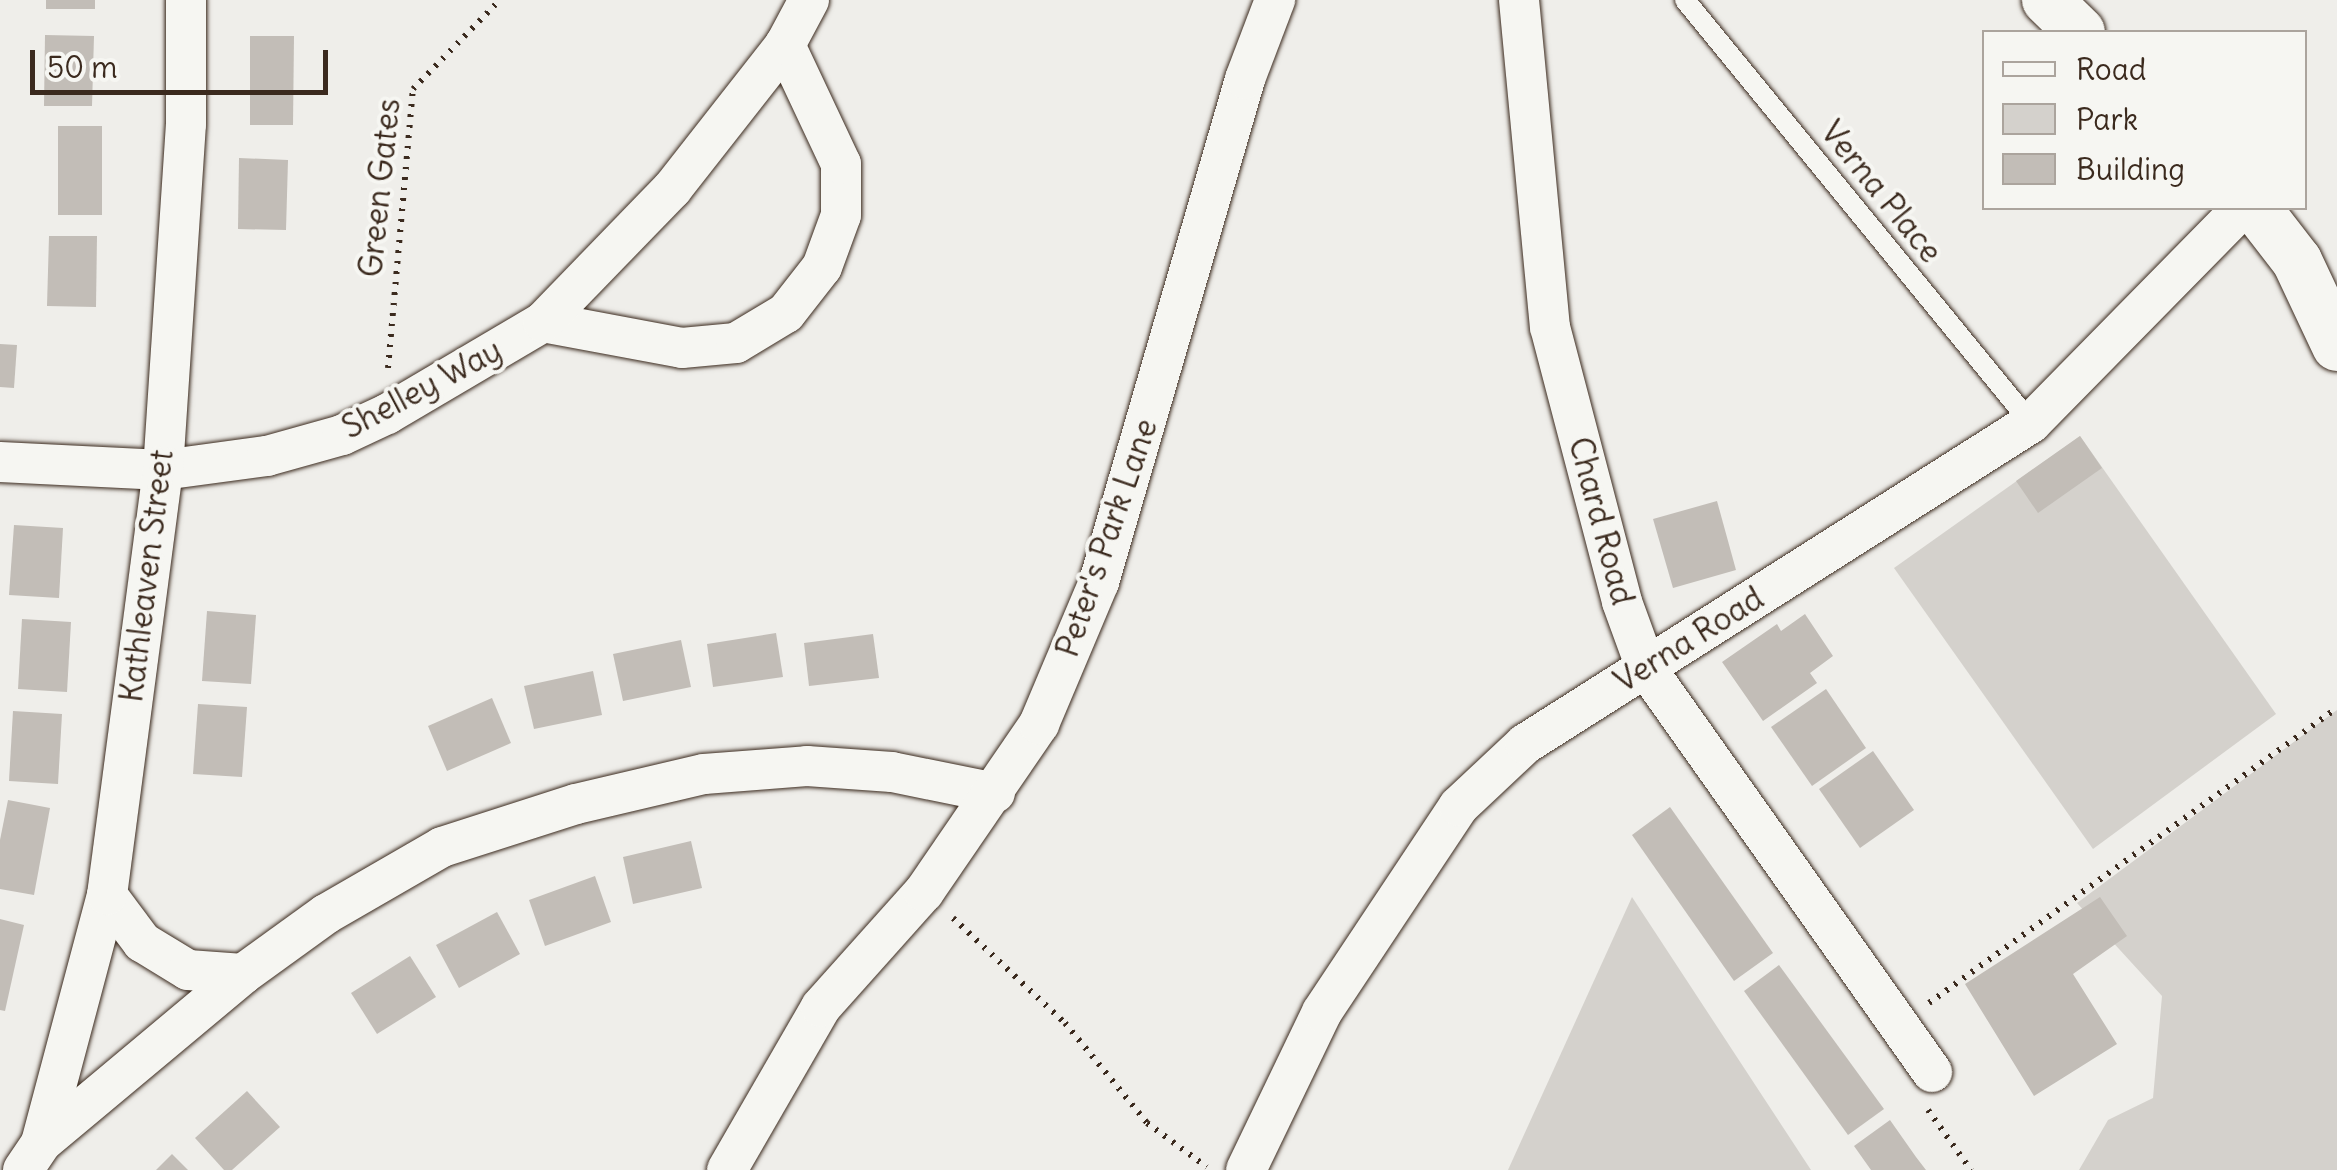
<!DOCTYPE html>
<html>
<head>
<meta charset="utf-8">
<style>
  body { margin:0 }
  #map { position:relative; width:2337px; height:1170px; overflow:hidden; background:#efeeea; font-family:Delius,sans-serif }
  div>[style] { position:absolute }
  .green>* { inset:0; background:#d4d1cc }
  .building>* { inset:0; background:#c2bdb7 }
  .path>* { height:6px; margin-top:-3px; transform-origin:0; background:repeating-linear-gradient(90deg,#3b2a1e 0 2.5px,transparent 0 10.5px) }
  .roads { filter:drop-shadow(0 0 2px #3b2a1e) drop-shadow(0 0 2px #3b2a1e) }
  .service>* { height:20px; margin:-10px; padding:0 10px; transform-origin:10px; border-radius:10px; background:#f6f6f2 }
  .minor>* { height:40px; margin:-20px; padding:0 20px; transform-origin:20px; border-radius:20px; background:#f6f6f2 }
  .tertiary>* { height:50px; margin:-25px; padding:0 25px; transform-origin:25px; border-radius:25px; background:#f6f6f2 }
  span { translate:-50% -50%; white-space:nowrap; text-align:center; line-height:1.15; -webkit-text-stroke:8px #f6f6f2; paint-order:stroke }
  .street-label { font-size:32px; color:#3b2a1e }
  .legend { position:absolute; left:1982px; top:30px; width:325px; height:180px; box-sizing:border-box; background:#f6f6f2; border:2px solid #aba49d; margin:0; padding:12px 18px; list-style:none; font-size:30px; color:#3b2a1e }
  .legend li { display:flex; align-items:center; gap:20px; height:50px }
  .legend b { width:50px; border:2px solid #aba49d }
  .scale { position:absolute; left:30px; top:50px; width:298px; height:45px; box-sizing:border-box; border:5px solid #3b2a1e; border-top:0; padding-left:12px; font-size:30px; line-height:35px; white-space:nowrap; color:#3b2a1e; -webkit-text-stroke:8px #f6f6f2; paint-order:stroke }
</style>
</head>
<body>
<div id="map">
  <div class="green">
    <i style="clip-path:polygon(2080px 436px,2276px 714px,2093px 849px,1894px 568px)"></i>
    <i style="clip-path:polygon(2337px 710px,2337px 1170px,2079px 1170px,2108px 1120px,2153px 1098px,2162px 996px,2077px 903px)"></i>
    <i style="clip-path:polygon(1632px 897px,1811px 1170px,1508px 1170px)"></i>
  </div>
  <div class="building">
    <i style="clip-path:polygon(46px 0,95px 0,95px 9px,46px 9px)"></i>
    <i style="clip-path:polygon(45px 35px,94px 36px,92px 106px,44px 106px)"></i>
    <i style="clip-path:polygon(250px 36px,294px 36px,293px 125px,250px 125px)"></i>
    <i style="clip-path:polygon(58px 126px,102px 126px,102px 215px,58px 215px)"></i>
    <i style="clip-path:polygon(239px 158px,288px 160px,286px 230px,238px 229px)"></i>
    <i style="clip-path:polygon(49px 236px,97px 236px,96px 307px,47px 306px)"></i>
    <i style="clip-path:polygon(0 344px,17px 345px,14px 388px,0 387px)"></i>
    <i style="clip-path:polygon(2080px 436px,2102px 468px,2038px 513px,2016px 481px)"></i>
    <i style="clip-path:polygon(1717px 501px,1736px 570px,1673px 588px,1653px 519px)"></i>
    <i style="clip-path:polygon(14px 525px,63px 528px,59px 598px,9px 595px)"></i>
    <i style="clip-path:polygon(207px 611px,256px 615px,251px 684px,202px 681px)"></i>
    <i style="clip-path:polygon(1805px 614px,1833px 656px,1810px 673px,1817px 683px,1763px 721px,1722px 662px,1777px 624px,1781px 631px)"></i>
    <i style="clip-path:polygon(22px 619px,71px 622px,67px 692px,18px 689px)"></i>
    <i style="clip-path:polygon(776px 633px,783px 677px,713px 687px,707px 644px)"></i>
    <i style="clip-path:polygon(873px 634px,879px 678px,809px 686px,804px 643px)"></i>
    <i style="clip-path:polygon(681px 640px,691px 687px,623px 701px,613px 654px)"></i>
    <i style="clip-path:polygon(593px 671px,602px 715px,534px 729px,524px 686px)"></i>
    <i style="clip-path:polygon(1826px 689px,1866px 748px,1812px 786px,1771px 727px)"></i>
    <i style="clip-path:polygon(492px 698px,511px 743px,447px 771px,428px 726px)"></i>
    <i style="clip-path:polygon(198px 704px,247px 707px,242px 777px,193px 774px)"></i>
    <i style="clip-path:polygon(13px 711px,62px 714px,58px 784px,9px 781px)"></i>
    <i style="clip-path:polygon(1873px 751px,1914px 810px,1860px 848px,1819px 789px)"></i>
    <i style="clip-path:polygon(8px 800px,50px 808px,34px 895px,0 889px,0 840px)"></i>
    <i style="clip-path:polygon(1670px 807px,1773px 953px,1734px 981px,1632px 835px)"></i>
    <i style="clip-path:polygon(691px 841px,702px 888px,633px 904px,623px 857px)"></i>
    <i style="clip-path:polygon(595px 876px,611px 922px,545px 946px,529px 900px)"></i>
    <i style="clip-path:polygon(2100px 897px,2127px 936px,2073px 974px,2117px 1044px,2034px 1096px,1965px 984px)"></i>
    <i style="clip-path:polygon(497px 912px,520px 954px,459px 988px,436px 945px)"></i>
    <i style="clip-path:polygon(0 919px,24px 925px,5px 1011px,0 1010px)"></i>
    <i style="clip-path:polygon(410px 956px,436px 997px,377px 1034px,351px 993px)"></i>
    <i style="clip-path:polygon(1779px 965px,1884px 1109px,1848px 1135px,1744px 991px)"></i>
    <i style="clip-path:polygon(247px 1091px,280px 1127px,232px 1170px,224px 1170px,195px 1138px)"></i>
    <i style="clip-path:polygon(1890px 1120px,1916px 1157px,1926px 1170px,1871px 1170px,1854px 1146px)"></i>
    <i style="clip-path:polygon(172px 1154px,188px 1170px,156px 1170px)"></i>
  </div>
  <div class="path">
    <i style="left:388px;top:368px;width:280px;rotate:-84.9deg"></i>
    <i style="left:413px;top:89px;width:124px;rotate:-45.7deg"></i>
    <i style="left:953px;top:918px;width:154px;rotate:43.2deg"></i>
    <i style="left:1065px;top:1023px;width:129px;rotate:50.6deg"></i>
    <i style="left:1147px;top:1123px;width:74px;rotate:36.3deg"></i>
    <i style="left:1929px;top:1003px;width:503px;rotate:-35.87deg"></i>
    <i style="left:1928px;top:1110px;width:74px;rotate:54.4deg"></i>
  </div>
  <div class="roads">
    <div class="service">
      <i style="left:1685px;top:0;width:546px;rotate:50.72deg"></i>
    </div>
    <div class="minor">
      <i style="left:1519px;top:0;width:328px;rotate:84.6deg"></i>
      <i style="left:1550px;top:327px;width:284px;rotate:75.3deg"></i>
      <i style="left:1622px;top:602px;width:70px;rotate:70deg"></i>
      <i style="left:1646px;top:668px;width:495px;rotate:54.7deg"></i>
      <i style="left:543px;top:322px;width:141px;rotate:10.6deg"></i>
      <i style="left:682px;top:348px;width:54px;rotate:-5.3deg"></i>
      <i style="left:736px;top:343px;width:58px;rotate:-31deg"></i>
      <i style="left:786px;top:313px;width:58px;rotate:-52deg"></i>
      <i style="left:822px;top:267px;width:55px;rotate:-69.9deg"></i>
      <i style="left:841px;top:215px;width:51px;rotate:-90deg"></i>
      <i style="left:841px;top:164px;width:132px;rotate:-115.2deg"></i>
      <i style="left:0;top:462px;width:163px;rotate:2.8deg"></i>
      <i style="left:163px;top:470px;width:105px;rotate:-7.7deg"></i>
      <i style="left:267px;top:456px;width:78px;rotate:-15.6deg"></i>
      <i style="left:342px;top:435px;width:50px;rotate:-25deg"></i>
      <i style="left:387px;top:414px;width:181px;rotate:-30.5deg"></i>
      <i style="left:543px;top:322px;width:185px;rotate:-45.9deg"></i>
      <i style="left:672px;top:189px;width:183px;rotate:-51.9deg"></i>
      <i style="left:785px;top:45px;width:51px;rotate:-61.9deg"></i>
      <i style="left:107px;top:895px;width:59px;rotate:53.3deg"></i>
      <i style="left:142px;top:942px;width:54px;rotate:31.3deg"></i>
      <i style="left:188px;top:970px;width:55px;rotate:4.2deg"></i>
      <i style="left:41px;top:1143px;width:257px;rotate:-75.1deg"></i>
      <i style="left:107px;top:895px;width:429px;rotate:-82.5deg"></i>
      <i style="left:163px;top:470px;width:347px;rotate:-86.2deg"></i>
      <i style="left:186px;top:124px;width:124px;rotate:-90deg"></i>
      <i style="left:23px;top:1170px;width:32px;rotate:-56deg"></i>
      <i style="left:41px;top:1143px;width:263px;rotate:-39.9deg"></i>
      <i style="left:243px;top:974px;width:102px;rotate:-35.9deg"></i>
      <i style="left:326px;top:914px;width:134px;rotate:-30deg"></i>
      <i style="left:442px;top:847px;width:141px;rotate:-17.8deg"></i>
      <i style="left:576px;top:804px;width:131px;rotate:-13.2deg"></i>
      <i style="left:704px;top:774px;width:103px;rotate:-4.4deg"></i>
      <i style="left:807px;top:766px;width:85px;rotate:4deg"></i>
      <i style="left:892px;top:772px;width:105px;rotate:11.5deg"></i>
      <i style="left:727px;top:1170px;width:188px;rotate:-60deg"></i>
      <i style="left:821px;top:1007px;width:154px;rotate:-48.2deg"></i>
      <i style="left:924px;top:892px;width:204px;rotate:-55.6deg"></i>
      <i style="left:1039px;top:724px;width:154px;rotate:-67.1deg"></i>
      <i style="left:1099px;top:582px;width:524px;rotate:-73.81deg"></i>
      <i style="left:1245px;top:79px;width:85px;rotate:-69.2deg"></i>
      <i style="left:1246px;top:1170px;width:175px;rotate:-64.3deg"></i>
      <i style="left:1322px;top:1012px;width:247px;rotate:-56.4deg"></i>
      <i style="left:1459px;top:806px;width:91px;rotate:-43.2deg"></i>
      <i style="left:1525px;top:744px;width:599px;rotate:-32.39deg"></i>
      <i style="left:2031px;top:423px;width:301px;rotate:-45.5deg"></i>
    </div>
    <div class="tertiary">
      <i style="left:2047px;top:0;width:46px;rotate:44.1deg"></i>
      <i style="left:2256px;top:208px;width:67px;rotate:52.3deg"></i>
      <i style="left:2297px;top:261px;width:94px;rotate:64.8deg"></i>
    </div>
  </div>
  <div class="street-label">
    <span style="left:380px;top:188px;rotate:-84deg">Green Gates</span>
    <span style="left:1881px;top:192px;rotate:51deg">Verna Place</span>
    <span style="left:422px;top:389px;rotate:-28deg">Shelley Way</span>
    <span style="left:1601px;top:521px;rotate:75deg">Chard Road</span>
    <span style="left:1107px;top:538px;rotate:-71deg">Peter's Park Lane</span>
    <span style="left:147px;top:576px;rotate:-83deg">Kathleaven Street</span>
    <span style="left:1689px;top:640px;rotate:-32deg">Verna Road</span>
  </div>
  <ul class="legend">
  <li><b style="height:12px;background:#f6f6f2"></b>Road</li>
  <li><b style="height:28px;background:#d4d1cc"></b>Park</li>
  <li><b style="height:28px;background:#c2bdb7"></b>Building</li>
  </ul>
  <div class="scale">50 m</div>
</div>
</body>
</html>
